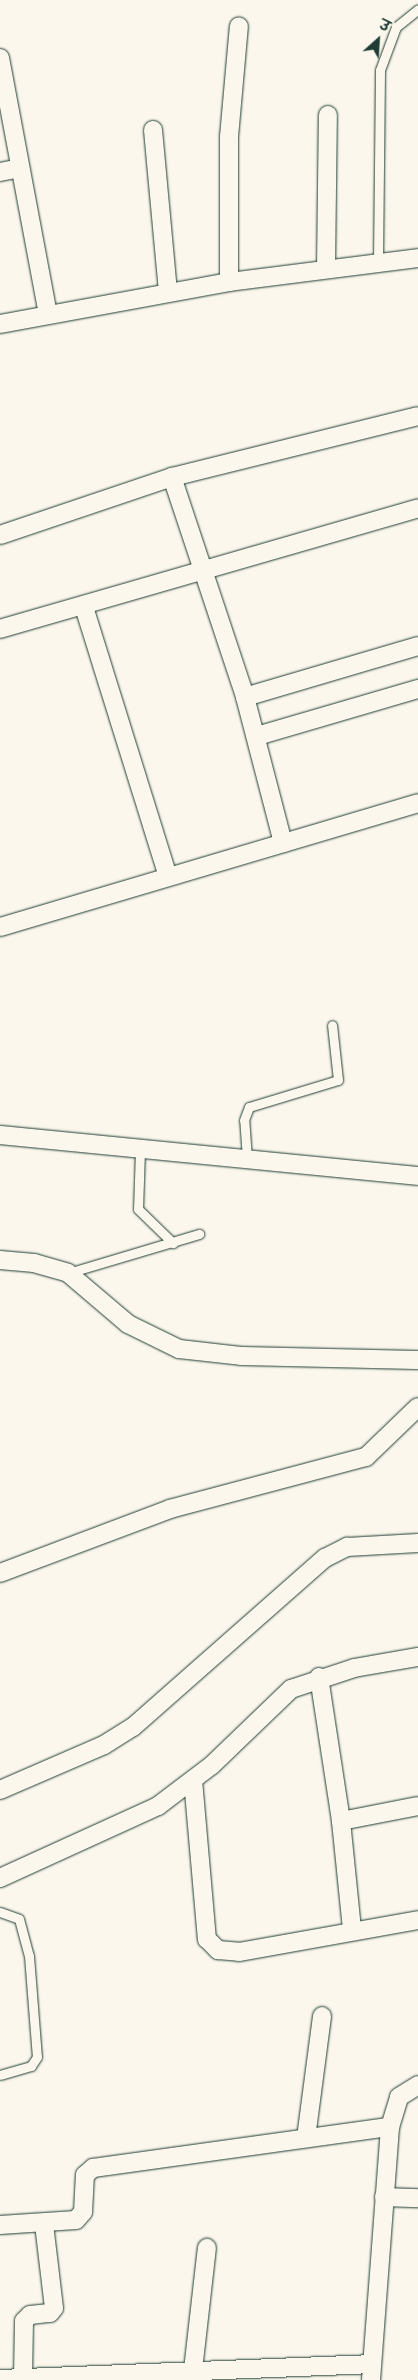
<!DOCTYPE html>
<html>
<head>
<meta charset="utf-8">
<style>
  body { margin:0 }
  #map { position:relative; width:418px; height:2380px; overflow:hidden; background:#fbf7ec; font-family:"Comic Neue","Playpen Sans Deva",sans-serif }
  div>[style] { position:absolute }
  .roads { filter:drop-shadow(0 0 1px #1f3d34) drop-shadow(0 0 1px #1f3d34) }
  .service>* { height:9px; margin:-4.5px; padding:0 4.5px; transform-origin:4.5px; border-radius:4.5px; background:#fbf7ec }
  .minor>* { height:18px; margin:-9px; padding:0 9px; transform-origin:9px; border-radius:9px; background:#fbf7ec }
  span { translate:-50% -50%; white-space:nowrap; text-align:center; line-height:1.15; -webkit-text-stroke:4.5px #fbf7ec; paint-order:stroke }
  .north { position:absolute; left:353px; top:15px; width:50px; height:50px; -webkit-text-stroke:4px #fbf7ec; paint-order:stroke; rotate:26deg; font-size:14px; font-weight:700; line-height:20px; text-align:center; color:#1f3d34 }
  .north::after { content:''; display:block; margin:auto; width:18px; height:22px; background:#1f3d34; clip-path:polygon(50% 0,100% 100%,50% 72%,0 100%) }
</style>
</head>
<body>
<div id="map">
  <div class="roads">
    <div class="service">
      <i style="left:378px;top:262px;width:192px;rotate:-89.4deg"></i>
      <i style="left:380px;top:70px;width:46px;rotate:-69.6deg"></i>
      <i style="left:396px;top:27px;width:28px;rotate:-39deg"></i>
      <i style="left:140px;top:1150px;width:59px;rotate:91.9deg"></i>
      <i style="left:138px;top:1209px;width:49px;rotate:44.2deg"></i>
      <i style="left:247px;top:1159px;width:39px;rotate:-94deg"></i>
      <i style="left:244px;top:1120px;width:14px;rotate:-69deg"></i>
      <i style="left:249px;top:1107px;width:93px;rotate:-16.9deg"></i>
      <i style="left:338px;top:1080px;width:55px;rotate:-96.2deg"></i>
      <i style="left:68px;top:1273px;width:137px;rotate:-16.6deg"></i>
      <i style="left:0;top:1912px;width:20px;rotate:20deg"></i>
      <i style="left:19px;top:1919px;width:38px;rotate:75deg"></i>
      <i style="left:29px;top:1956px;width:101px;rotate:85.5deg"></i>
      <i style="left:37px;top:2057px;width:11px;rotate:124deg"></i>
      <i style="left:31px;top:2066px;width:32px;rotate:164deg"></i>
    </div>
    <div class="minor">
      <i style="left:0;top:58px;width:260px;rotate:79.4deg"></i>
      <i style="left:153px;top:130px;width:163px;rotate:84.7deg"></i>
      <i style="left:0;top:172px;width:20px;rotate:-11deg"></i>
      <i style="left:326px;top:269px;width:154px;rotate:-89.3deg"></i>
      <i style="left:229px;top:282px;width:145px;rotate:-90deg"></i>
      <i style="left:229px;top:137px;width:111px;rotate:-84.9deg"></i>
      <i style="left:0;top:324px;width:233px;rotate:-10.4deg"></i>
      <i style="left:229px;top:282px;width:191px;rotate:-7.2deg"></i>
      <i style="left:172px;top:477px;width:232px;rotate:71.6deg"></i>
      <i style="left:245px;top:697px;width:151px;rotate:75.4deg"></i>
      <i style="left:0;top:535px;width:182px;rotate:-18.6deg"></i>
      <i style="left:172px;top:477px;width:253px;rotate:-13.9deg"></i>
      <i style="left:84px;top:607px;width:282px;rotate:72.7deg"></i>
      <i style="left:0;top:629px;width:435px;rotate:-16.1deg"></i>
      <i style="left:245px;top:697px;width:180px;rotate:-16.4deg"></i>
      <i style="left:257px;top:736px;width:168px;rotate:-16.3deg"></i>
      <i style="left:0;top:927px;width:436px;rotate:-16.5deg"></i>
      <i style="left:0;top:1135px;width:420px;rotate:5.6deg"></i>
      <i style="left:0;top:1260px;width:34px;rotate:5deg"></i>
      <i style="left:34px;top:1263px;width:35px;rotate:16deg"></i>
      <i style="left:68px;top:1273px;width:79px;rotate:40.4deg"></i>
      <i style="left:128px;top:1324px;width:57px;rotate:26.1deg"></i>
      <i style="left:179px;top:1349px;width:62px;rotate:6.4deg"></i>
      <i style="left:241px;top:1356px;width:177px;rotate:1.3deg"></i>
      <i style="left:0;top:1573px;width:182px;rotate:-20.6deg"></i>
      <i style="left:170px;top:1509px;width:203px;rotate:-14.9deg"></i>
      <i style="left:366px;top:1457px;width:72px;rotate:-43.9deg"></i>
      <i style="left:319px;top:1677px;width:146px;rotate:81.3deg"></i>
      <i style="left:341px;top:1821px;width:110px;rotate:84.2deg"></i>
      <i style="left:193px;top:1780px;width:160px;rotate:85deg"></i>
      <i style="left:207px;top:1939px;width:16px;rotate:45deg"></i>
      <i style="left:218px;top:1950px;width:21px;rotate:5deg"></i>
      <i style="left:239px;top:1952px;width:182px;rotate:-10.1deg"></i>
      <i style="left:0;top:1790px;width:113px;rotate:-23.4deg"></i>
      <i style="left:104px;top:1745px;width:34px;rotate:-32deg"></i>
      <i style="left:133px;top:1727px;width:256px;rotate:-41.4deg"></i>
      <i style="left:325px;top:1558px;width:25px;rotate:-27deg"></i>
      <i style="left:347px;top:1547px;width:71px;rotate:-3.2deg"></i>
      <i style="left:341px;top:1821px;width:78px;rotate:-11deg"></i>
      <i style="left:0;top:1878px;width:174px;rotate:-24.5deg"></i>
      <i style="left:158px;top:1806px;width:68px;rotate:-37.2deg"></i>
      <i style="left:212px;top:1765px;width:110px;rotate:-43.9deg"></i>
      <i style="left:291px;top:1689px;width:66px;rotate:-18.4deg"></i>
      <i style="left:354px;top:1668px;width:65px;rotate:-9.8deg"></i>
      <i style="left:306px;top:2138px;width:123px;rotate:-82.5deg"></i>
      <i style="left:384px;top:2197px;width:34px;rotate:2deg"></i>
      <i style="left:0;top:2225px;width:76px;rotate:-3.8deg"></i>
      <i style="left:76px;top:2220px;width:11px;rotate:-49deg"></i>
      <i style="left:83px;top:2212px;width:37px;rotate:-87deg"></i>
      <i style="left:85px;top:2175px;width:11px;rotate:-41deg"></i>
      <i style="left:93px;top:2168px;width:300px;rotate:-7.9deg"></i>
      <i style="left:193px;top:2370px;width:123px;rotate:-83.5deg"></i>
      <i style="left:23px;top:2378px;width:57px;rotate:-89deg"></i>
      <i style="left:24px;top:2321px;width:8px;rotate:-45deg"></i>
      <i style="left:30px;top:2315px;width:20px;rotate:-6deg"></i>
      <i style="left:50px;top:2313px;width:6px;rotate:-51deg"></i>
      <i style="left:54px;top:2308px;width:85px;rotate:-96.8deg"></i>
      <i style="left:0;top:2379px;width:371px;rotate:-2.3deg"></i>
      <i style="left:371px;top:2380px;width:254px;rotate:-85.7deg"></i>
      <i style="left:390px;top:2127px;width:31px;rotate:-73deg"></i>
      <i style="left:399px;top:2097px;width:22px;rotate:-32deg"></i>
    </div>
  </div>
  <div class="north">उ</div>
</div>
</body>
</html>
